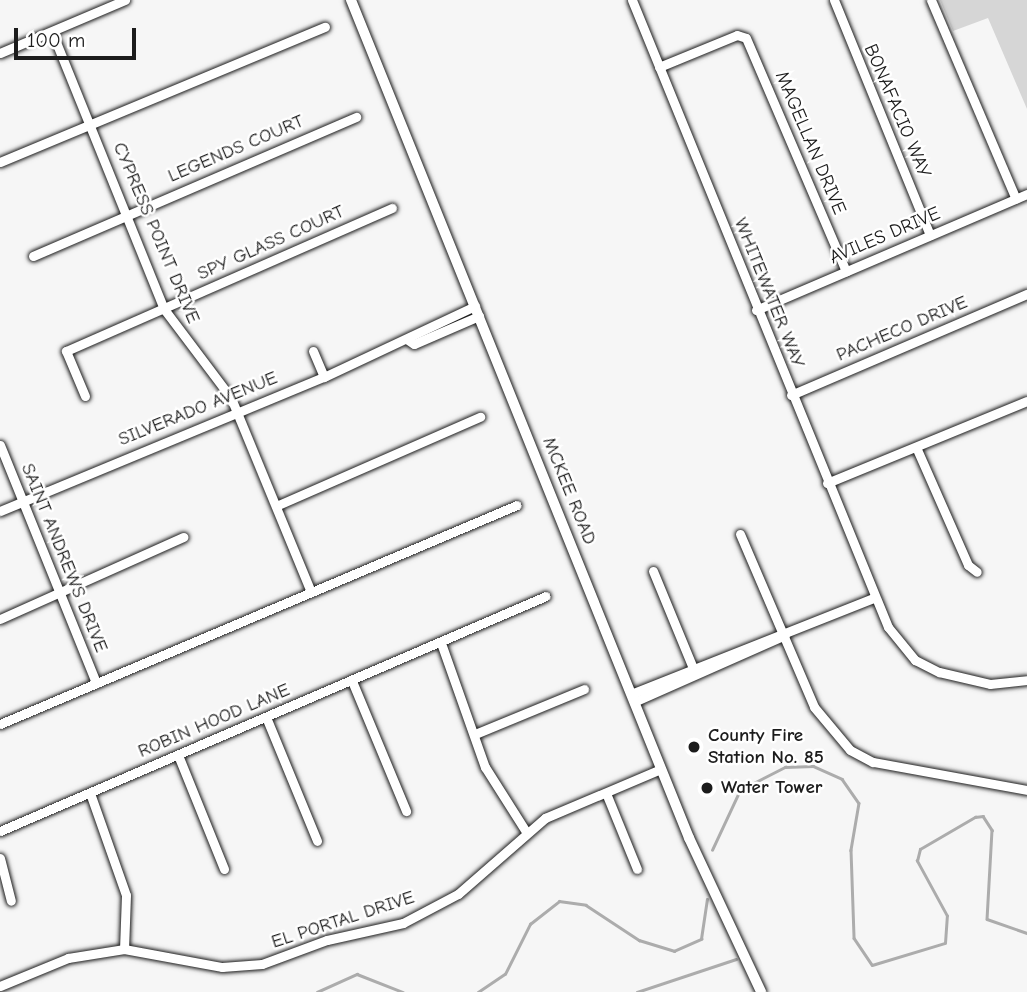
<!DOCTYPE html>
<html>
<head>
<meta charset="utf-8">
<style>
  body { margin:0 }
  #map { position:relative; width:1027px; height:992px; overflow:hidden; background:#f6f6f6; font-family:"Comic Neue",sans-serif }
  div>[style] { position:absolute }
  .green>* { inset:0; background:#d6d6d6 }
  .stream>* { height:2.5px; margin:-1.25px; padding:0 1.25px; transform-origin:1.25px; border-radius:1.25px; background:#acacac }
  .roads { filter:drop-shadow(0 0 2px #1c1c1c) drop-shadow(0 0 2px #1c1c1c) }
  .minor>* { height:9px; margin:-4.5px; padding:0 4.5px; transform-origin:4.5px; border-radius:4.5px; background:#fff }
  .tertiary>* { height:10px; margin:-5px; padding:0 5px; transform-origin:5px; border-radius:5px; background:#fff }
  .dots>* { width:19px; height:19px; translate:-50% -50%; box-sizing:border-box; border:4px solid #fff; border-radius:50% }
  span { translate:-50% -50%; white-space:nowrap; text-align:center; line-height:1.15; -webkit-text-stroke:5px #fff; paint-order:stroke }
  .street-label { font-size:19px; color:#1c1c1c }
  .poi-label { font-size:19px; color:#1c1c1c; font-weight:700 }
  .left { translate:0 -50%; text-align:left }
  .scale { position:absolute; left:14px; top:28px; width:122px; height:32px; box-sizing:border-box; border:4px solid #1c1c1c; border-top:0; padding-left:9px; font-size:21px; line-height:24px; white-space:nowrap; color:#1c1c1c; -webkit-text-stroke:5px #fff; paint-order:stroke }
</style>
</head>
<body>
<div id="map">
  <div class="green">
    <i style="clip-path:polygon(940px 0,1027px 0,1027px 109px,988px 18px,953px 31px)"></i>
  </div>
  <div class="stream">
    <i style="left:712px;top:850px;width:66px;rotate:-65deg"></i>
    <i style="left:740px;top:790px;width:51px;rotate:-27.1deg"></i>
    <i style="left:785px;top:767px;width:28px;rotate:-2deg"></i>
    <i style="left:813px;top:766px;width:32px;rotate:24deg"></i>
    <i style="left:842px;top:779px;width:29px;rotate:55deg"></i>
    <i style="left:859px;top:803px;width:48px;rotate:99.7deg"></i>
    <i style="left:851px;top:850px;width:88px;rotate:88deg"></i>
    <i style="left:854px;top:938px;width:32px;rotate:56deg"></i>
    <i style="left:872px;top:965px;width:76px;rotate:-16.8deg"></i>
    <i style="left:945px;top:943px;width:27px;rotate:-86deg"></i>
    <i style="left:947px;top:916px;width:63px;rotate:-118.6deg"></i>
    <i style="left:917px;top:861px;width:12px;rotate:-76deg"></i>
    <i style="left:920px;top:849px;width:64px;rotate:-30.2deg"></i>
    <i style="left:975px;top:817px;width:8px;rotate:-7deg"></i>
    <i style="left:983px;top:816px;width:17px;rotate:57deg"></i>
    <i style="left:992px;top:830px;width:89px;rotate:93.2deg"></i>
    <i style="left:987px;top:919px;width:42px;rotate:19.3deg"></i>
    <i style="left:317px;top:992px;width:44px;rotate:-24.2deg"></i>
    <i style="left:357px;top:974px;width:49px;rotate:21.4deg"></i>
    <i style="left:478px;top:992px;width:32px;rotate:-34deg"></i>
    <i style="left:505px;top:974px;width:56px;rotate:-63.4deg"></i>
    <i style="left:530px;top:924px;width:37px;rotate:-38deg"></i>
    <i style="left:559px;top:901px;width:27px;rotate:8deg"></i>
    <i style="left:586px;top:905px;width:64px;rotate:33.4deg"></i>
    <i style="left:639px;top:940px;width:37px;rotate:17deg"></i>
    <i style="left:674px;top:951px;width:30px;rotate:-24deg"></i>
    <i style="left:701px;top:939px;width:40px;rotate:-81.5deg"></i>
    <i style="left:637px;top:992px;width:104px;rotate:-18.4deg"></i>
  </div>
  <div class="roads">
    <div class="minor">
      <i style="left:632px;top:0;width:677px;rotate:67.79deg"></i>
      <i style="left:888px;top:627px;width:43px;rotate:50.7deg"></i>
      <i style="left:915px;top:660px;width:27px;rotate:27deg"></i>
      <i style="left:939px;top:672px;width:52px;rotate:13.2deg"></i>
      <i style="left:990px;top:684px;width:37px;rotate:-6deg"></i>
      <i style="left:834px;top:0;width:254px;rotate:67.8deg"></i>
      <i style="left:931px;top:0;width:216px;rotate:66.9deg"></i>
      <i style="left:52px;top:32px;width:299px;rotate:68deg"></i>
      <i style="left:164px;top:309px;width:111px;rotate:53deg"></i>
      <i style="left:231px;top:398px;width:210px;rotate:67.6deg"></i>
      <i style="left:0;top:53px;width:136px;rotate:-23deg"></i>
      <i style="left:659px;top:67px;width:84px;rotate:-22.3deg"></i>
      <i style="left:737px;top:35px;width:9px;rotate:18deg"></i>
      <i style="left:746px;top:38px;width:254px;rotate:66.8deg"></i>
      <i style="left:0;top:162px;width:352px;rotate:-22.6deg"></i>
      <i style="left:33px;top:256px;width:352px;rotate:-23.3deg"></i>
      <i style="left:756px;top:310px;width:295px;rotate:-23.2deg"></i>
      <i style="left:408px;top:340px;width:7px;rotate:34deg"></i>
      <i style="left:414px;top:344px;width:71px;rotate:-23.3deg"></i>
      <i style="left:313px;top:351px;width:28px;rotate:67deg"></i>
      <i style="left:791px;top:395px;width:257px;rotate:-23.2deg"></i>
      <i style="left:85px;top:396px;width:49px;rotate:-112.9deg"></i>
      <i style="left:66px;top:351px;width:356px;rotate:-23.7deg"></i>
      <i style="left:0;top:445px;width:257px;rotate:68deg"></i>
      <i style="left:916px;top:447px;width:129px;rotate:66.2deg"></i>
      <i style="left:968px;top:565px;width:11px;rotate:38deg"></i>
      <i style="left:827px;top:483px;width:216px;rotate:-22.3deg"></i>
      <i style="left:276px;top:506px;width:223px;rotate:-23.6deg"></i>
      <i style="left:0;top:511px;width:351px;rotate:-22.5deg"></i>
      <i style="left:324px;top:377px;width:167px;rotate:-25.2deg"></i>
      <i style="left:740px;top:534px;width:188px;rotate:66.8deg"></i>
      <i style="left:814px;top:707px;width:56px;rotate:50.1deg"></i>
      <i style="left:850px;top:750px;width:26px;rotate:28deg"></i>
      <i style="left:873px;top:762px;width:157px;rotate:10.3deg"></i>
      <i style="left:653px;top:571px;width:110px;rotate:67.6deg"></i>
      <i style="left:0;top:619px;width:201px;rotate:-24.1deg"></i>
      <i style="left:441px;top:643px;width:132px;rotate:70.5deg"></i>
      <i style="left:485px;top:767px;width:75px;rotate:57.6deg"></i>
      <i style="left:352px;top:681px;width:141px;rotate:67.4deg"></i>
      <i style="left:631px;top:694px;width:260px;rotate:-21.6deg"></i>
      <i style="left:634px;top:702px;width:165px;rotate:-23.9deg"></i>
      <i style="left:266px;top:717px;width:134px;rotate:67.6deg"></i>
      <i style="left:0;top:724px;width:561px;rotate:-22.96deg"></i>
      <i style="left:475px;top:734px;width:118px;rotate:-22.4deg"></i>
      <i style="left:178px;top:755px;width:123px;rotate:68deg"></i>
      <i style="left:90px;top:793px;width:108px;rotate:70.6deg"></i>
      <i style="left:126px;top:895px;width:54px;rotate:92.1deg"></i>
      <i style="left:606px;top:793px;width:82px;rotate:67.8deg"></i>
      <i style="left:0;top:831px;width:594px;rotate:-23.29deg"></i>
      <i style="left:0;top:858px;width:44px;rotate:75.7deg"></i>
      <i style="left:0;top:986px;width:74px;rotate:-22.4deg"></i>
      <i style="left:68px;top:958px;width:57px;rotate:-9.1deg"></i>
      <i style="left:124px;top:949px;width:100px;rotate:10.4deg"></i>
      <i style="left:222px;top:967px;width:40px;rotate:-4.3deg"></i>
      <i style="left:262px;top:964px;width:69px;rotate:-20.3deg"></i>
      <i style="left:327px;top:940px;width:78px;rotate:-12.6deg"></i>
      <i style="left:403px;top:923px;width:62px;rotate:-27.8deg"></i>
      <i style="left:458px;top:894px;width:116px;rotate:-41.1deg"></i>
      <i style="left:545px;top:818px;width:126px;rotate:-22.9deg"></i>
    </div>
    <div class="tertiary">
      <i style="left:351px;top:0;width:904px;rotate:68.03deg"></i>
      <i style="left:689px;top:838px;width:170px;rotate:64.9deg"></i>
    </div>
  </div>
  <div class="dots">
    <i style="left:694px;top:747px;background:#1c1c1c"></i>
    <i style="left:707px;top:788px;background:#1c1c1c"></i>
  </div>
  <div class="street-label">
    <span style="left:897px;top:111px;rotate:67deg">BONAFACIO WAY</span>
    <span style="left:810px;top:143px;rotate:67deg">MAGELLAN DRIVE</span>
    <span style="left:236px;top:149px;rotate:-23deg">LEGENDS COURT</span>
    <span style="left:156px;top:233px;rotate:67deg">CYPRESS POINT DRIVE</span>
    <span style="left:885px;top:236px;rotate:-23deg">AVILES DRIVE</span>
    <span style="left:271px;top:243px;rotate:-24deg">SPY GLASS COURT</span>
    <span style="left:769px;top:293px;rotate:68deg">WHITEWATER WAY</span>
    <span style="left:902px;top:329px;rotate:-23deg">PACHECO DRIVE</span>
    <span style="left:198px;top:409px;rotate:-22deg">SILVERADO AVENUE</span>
    <span style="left:569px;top:491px;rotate:68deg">MCKEE ROAD</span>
    <span style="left:64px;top:558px;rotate:68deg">SAINT ANDREWS DRIVE</span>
    <span style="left:214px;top:721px;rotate:-23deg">ROBIN HOOD LANE</span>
    <span style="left:343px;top:920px;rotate:-18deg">EL PORTAL DRIVE</span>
  </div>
  <div class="poi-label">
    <span class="left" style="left:708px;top:747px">County Fire<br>Station No. 85</span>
    <span class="left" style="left:721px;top:788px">Water Tower</span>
  </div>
  <div class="scale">100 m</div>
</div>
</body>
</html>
